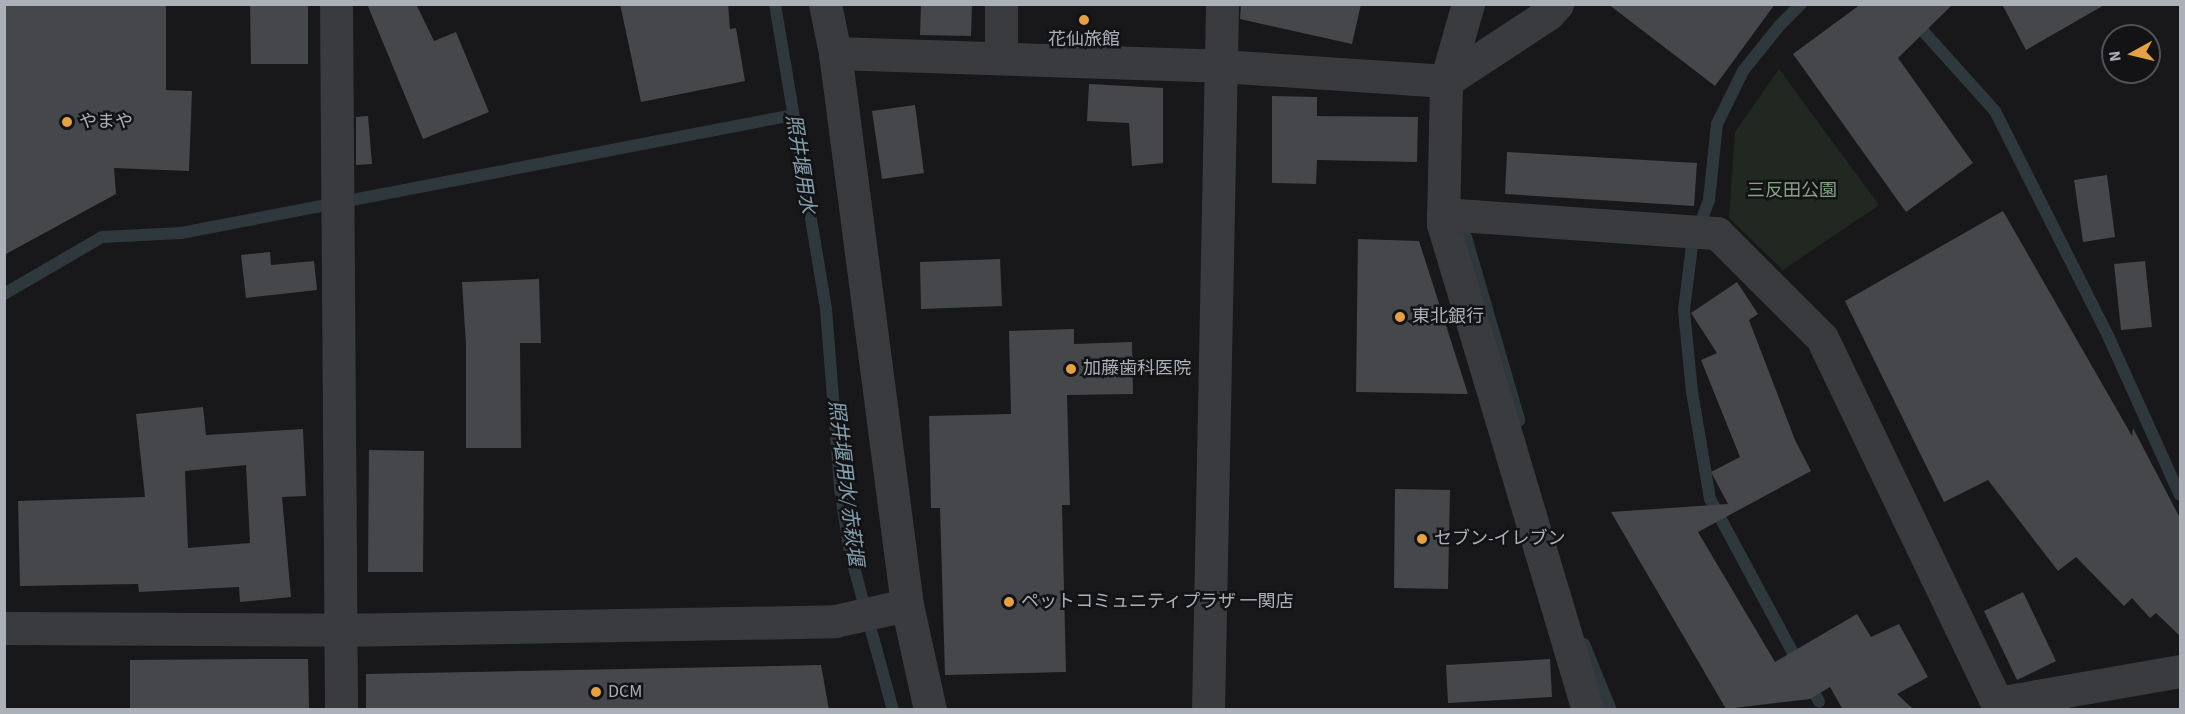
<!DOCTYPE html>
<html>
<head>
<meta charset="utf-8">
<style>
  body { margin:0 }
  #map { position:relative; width:2185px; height:714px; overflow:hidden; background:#18181a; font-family:"Source Sans 3","Noto Sans JP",sans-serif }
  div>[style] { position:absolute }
  .green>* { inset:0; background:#202821 }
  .stream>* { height:12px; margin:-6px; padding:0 6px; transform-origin:6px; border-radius:6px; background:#2f383d }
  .building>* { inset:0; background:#45474a }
  .minor>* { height:33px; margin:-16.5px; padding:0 16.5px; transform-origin:16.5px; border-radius:16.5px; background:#393b3f }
  .tertiary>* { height:33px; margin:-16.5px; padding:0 16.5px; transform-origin:16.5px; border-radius:16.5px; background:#393b3f }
  .dots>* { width:16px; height:16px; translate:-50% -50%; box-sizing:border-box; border:3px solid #131315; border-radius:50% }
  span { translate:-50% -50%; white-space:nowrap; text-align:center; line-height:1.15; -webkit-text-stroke:5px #131315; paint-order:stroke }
  .poi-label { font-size:18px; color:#acb1b9 }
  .left { translate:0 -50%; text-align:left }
  .park-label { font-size:18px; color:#85a284 }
  .water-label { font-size:20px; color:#86a0b1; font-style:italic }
  .frame { position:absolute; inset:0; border:6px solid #acb1b9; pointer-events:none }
  .north { position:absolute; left:2101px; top:24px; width:60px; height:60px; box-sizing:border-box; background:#131315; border:2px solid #505257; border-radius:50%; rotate:262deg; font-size:16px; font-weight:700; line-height:24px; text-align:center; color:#acb1b9 }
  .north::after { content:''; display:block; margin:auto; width:21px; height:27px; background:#e4a147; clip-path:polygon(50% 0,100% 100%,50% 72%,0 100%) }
</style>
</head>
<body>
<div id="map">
  <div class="green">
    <i style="clip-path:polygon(1779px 69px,1879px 205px,1783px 270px,1729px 218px,1735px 132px)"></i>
  </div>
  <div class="stream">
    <i style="left:775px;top:4px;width:309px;rotate:80.5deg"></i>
    <i style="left:826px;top:309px;width:180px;rotate:85.5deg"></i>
    <i style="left:840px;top:488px;width:66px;rotate:81.3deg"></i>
    <i style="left:850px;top:553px;width:163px;rotate:74.7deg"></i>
    <i style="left:1914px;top:21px;width:121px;rotate:48deg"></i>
    <i style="left:1995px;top:111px;width:254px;rotate:63.3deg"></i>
    <i style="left:2109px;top:338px;width:172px;rotate:65.7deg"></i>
    <i style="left:1466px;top:237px;width:191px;rotate:73.8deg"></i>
    <i style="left:4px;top:294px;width:113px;rotate:-30.2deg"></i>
    <i style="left:102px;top:237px;width:79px;rotate:-2.9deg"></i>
    <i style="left:181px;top:233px;width:623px;rotate:-10.91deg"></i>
    <i style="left:1584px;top:644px;width:71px;rotate:67.8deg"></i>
    <i style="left:1800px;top:666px;width:190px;rotate:-118.3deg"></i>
    <i style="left:1710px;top:499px;width:109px;rotate:-99.5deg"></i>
    <i style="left:1692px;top:392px;width:82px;rotate:-95.6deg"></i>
    <i style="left:1684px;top:310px;width:64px;rotate:-82.9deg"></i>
    <i style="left:1692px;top:246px;width:49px;rotate:-69.7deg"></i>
    <i style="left:1709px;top:200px;width:76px;rotate:-84deg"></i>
    <i style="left:1717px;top:124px;width:59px;rotate:-63.9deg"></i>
    <i style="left:1743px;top:71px;width:59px;rotate:-51.2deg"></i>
    <i style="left:1780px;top:25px;width:30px;rotate:-45deg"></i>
    <i style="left:1809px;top:682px;width:22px;rotate:63deg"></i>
  </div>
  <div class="building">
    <i style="clip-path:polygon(4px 4px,166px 4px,166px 90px,192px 91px,189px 171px,114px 168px,116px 194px,4px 255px)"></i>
    <i style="clip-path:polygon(250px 4px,308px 4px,308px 64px,251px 64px)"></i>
    <i style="clip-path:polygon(367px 4px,416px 4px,434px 41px,456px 32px,489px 112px,423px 139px)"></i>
    <i style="clip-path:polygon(620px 4px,728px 4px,730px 29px,736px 28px,745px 81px,641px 102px)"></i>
    <i style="clip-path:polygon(921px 4px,972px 4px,971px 36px,920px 35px)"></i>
    <i style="clip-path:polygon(1241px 4px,1361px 4px,1352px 44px,1240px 19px)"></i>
    <i style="clip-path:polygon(1608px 4px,1775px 4px,1715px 86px)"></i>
    <i style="clip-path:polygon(1861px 4px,1953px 4px,1898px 58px,1973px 163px,1906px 212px,1793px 54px)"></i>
    <i style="clip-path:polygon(2002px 4px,2106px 4px,2026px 50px)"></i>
    <i style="clip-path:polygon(1089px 84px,1163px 88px,1163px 163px,1132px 166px,1129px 123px,1087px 121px)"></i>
    <i style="clip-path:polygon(1272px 96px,1317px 97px,1317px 116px,1418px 117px,1417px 162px,1317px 160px,1316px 184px,1272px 183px)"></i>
    <i style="clip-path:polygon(915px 105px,924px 173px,882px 179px,872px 111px)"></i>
    <i style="clip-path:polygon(368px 116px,372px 164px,356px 165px,356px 117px)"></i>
    <i style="clip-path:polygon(1507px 152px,1697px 163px,1694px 206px,1505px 194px)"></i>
    <i style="clip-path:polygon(2107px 175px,2115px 237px,2083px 242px,2074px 180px)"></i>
    <i style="clip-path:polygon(2003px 211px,2132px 436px,2133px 428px,2181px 520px,2181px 637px,2156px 613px,2150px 618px,2132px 598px,2124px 606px,2076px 557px,2058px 571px,1988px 480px,1944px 502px,1845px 301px)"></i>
    <i style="clip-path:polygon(1358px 239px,1419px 241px,1468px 394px,1356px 392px)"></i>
    <i style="clip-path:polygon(270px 252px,271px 265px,314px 261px,317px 290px,246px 298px,241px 255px)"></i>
    <i style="clip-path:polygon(1000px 259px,1002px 306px,921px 309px,920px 262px)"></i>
    <i style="clip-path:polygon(2145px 261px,2152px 327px,2121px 330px,2114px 264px)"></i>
    <i style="clip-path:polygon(539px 279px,541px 343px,520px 343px,521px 448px,466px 448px,466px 345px,462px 282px)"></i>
    <i style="clip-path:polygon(1737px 282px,1758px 314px,1749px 320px,1795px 440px,1811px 471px,1698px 532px,1775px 662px,1857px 614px,1871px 637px,1899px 624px,1928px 677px,1897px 694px,1914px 710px,1843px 710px,1830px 687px,1810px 699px,1726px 709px,1611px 512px,1728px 504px,1711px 472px,1740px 457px,1701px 360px,1717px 353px,1691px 313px)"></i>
    <i style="clip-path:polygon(1074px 329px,1074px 344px,1132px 342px,1133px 394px,1067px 395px,1070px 505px,1062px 505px,1066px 672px,945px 675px,940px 508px,931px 508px,929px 416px,1011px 414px,1009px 331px)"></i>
    <i style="clip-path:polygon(evenodd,203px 407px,206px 435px,303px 429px,306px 496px,282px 497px,291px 597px,240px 602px,239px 587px,139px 592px,138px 584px,20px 586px,18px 501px,145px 497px,136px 414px,203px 407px,246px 465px,250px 543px,188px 548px,185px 471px,246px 465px)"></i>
    <i style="clip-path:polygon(369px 450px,424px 451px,423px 572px,368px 572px)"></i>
    <i style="clip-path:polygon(1395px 489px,1450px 490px,1448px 589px,1394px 588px)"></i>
    <i style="clip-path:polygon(2023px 592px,2056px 661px,2017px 680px,1984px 611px)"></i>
    <i style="clip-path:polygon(260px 659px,308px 659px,309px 710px,130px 710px,130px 660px)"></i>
    <i style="clip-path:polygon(1550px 659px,1552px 697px,1448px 703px,1446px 665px)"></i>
    <i style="clip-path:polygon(821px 665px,829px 710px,366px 710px,366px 674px)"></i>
  </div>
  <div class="minor">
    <i style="left:336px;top:4px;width:706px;rotate:89.59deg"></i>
    <i style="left:825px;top:4px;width:50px;rotate:78.5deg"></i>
    <i style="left:835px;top:53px;width:557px;rotate:82.57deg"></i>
    <i style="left:907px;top:605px;width:107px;rotate:77.6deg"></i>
    <i style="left:1001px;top:4px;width:54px;rotate:90deg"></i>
    <i style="left:1557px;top:4px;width:13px;rotate:132deg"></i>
    <i style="left:1548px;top:14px;width:122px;rotate:146.7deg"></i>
    <i style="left:1446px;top:81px;width:143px;rotate:91.2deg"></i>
    <i style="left:1443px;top:224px;width:507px;rotate:73.39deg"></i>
    <i style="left:835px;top:53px;width:386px;rotate:1.9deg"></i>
    <i style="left:1221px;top:66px;width:225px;rotate:3.8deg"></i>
    <i style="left:1446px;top:81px;width:80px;rotate:-74.1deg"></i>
    <i style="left:1443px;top:214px;width:275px;rotate:4deg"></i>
    <i style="left:1717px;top:233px;width:148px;rotate:45deg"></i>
    <i style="left:1822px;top:338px;width:405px;rotate:64.4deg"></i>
    <i style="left:1997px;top:703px;width:186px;rotate:-9.9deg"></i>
    <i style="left:4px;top:628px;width:336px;rotate:0.3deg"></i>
    <i style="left:340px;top:630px;width:495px;rotate:-1deg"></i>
    <i style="left:835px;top:621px;width:74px;rotate:-12.5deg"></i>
  </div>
  <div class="tertiary">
    <i style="left:1208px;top:710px;width:706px;rotate:-88.86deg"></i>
  </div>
  <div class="dots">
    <i style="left:1084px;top:20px;background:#e4a147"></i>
    <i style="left:67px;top:122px;background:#e4a147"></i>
    <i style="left:1400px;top:317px;background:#e4a147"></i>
    <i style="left:1071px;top:369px;background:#e4a147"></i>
    <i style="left:1422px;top:539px;background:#e4a147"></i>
    <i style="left:1009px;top:602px;background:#e4a147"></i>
    <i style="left:596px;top:692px;background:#e4a147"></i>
  </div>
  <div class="poi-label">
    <span style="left:1084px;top:40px">花仙旅館</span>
    <span class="left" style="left:79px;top:122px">やまや</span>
    <span class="left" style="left:1412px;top:317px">東北銀行</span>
    <span class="left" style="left:1083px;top:369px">加藤歯科医院</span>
    <span class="left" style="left:1434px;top:539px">セブン-イレブン</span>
    <span class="left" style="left:1021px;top:602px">ペットコミュニティプラザ 一関店</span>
    <span class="left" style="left:608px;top:692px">DCM</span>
  </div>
  <div class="park-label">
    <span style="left:1792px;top:191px">三反田公園</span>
  </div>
  <div class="water-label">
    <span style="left:800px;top:164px;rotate:81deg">照井堰用水</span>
    <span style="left:845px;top:483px;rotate:83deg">照井堰用水/赤萩堰</span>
  </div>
  <div class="frame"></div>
  <div class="north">N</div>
</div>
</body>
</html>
